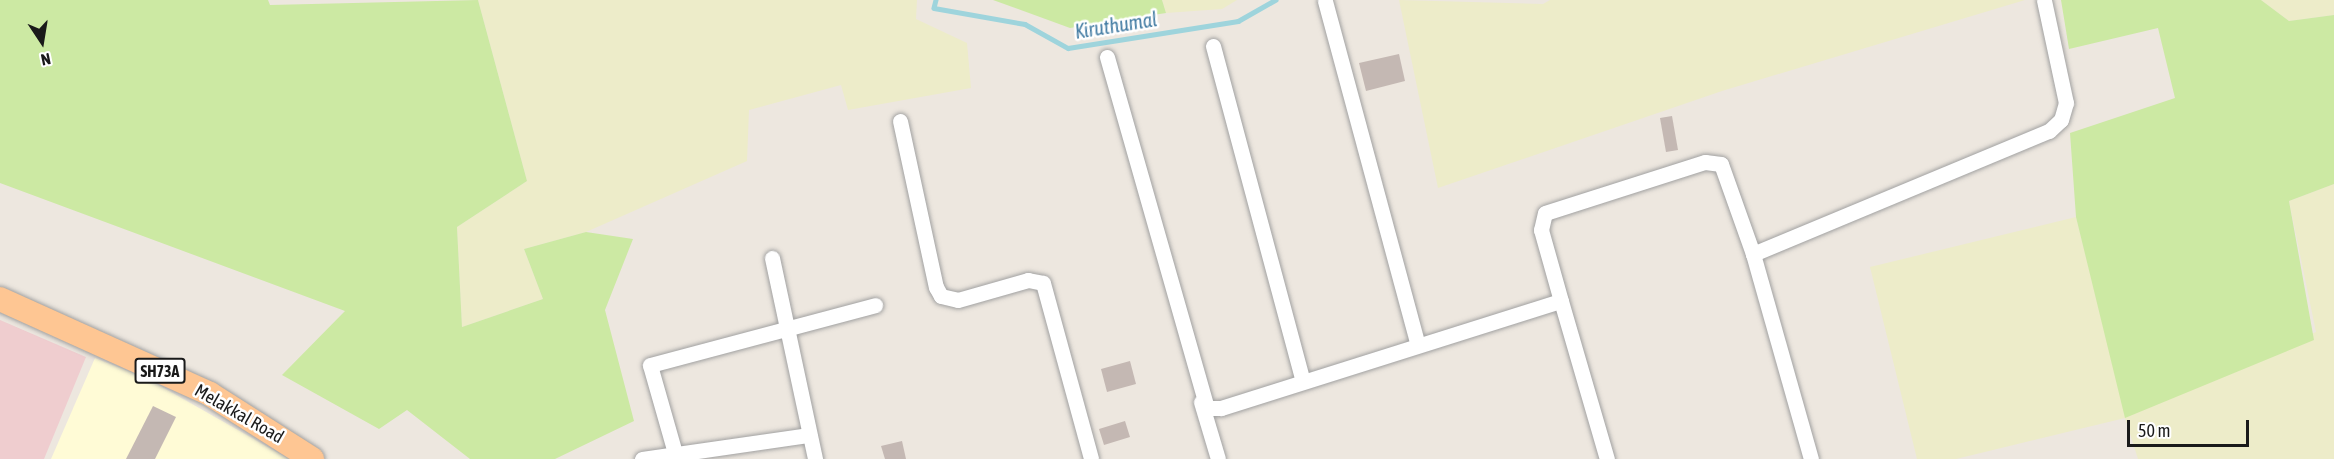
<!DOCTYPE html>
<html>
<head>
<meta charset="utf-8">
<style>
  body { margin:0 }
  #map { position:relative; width:2334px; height:459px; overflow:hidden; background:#ede7df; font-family:"Asap Condensed",sans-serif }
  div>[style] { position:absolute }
  .commercial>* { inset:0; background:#efcdcf }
  .education>* { inset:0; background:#fffbd6 }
  .farmland>* { inset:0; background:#edecc9 }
  .grass>* { inset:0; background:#cce9a3 }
  .stream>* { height:4.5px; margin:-2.25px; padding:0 2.25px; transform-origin:2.25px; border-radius:2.25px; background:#9ed4dc }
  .building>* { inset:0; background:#c4b8b3 }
  .roads { filter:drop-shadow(0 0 2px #a1a1a1) drop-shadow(0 0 2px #a1a1a1) }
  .minor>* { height:15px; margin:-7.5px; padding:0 7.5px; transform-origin:7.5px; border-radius:7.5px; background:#fff }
  .primary>* { height:24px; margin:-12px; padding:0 12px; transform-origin:12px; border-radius:12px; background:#fec693 }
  span { translate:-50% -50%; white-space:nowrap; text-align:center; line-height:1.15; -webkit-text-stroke:5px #fff; paint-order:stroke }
  .shield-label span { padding:2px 4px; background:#fff; border:2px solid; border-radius:4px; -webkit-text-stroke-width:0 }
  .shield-label { font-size:16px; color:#1a1a1a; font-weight:700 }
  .street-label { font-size:18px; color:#1a1a1a }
  .water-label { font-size:20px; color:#437ca3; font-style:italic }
  .north { position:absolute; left:12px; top:12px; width:60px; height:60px; -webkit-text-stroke:4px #fff; paint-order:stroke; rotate:168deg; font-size:16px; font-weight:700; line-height:24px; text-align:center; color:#1a1a1a }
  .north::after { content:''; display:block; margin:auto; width:21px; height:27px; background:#1a1a1a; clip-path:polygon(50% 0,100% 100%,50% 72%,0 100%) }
  .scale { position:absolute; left:2127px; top:420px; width:122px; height:27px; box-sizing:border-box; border:3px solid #1a1a1a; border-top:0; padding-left:8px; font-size:18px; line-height:21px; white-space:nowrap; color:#1a1a1a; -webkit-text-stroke:4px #fff; paint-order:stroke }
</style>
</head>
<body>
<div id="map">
  <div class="commercial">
    <i style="clip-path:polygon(0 320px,86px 357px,44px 459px,0 459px)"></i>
  </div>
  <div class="education">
    <i style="clip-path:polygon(95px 358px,148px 379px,289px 459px,51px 459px)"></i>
  </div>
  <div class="farmland">
    <i style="clip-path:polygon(478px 0,917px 0,916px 19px,967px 43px,971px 88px,848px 110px,841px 85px,749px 110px,747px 161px,586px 232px,524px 249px,543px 299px,462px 327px,457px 227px,527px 181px)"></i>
    <i style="clip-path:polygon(1162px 0,1237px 0,1222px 9px,1166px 13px)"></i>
    <i style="clip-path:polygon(1399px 0,1543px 4px,1550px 0,2025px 0,1722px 91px,1438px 188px)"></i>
    <i style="clip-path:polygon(2261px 0,2334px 0,2334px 15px,2289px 21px)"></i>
    <i style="clip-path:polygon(2334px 184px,2334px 459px,2138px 459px,2125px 418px,1956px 459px,1917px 459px,1870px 267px,2076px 217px,2126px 417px,2316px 332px,2289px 201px)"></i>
  </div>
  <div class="grass">
    <i style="clip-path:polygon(0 0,268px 0,270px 5px,478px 0,527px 181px,457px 227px,462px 327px,543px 299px,524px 249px,586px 232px,633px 239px,605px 310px,634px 421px,555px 459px,470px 459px,407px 410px,379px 429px,282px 375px,345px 311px,0 183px)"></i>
    <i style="clip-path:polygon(993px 0,1162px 0,1166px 13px,1070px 28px)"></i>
    <i style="clip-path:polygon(2061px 0,2261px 0,2289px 21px,2334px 15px,2334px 184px,2289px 201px,2314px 340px,2125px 418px,2076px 217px,2070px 133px,2175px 98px,2158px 28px,2069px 49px)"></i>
  </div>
  <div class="stream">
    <i style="left:936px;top:0;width:8px;rotate:104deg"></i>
    <i style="left:934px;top:8px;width:92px;rotate:10deg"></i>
    <i style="left:1025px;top:24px;width:49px;rotate:29.2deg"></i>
    <i style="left:1068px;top:48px;width:172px;rotate:-9deg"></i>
    <i style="left:1238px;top:21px;width:43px;rotate:-29.6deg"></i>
  </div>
  <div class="building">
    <i style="clip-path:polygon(1399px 54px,1405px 81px,1366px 91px,1359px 63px)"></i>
    <i style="clip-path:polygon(1672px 116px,1678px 150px,1666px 152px,1660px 118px)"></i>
    <i style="clip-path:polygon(1130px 361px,1136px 384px,1107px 392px,1101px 369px)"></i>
    <i style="clip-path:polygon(153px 406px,176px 417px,155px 459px,126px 459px)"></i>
    <i style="clip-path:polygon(1125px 421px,1130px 437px,1104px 445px,1099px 429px)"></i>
    <i style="clip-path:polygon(902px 441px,906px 459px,885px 459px,881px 446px)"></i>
  </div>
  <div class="roads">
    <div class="minor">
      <i style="left:1325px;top:1px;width:356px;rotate:74.9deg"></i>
      <i style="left:1213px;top:46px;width:347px;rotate:75deg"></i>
      <i style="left:1107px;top:57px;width:365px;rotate:74.1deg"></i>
      <i style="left:1207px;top:408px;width:14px"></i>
      <i style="left:1221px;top:408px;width:356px;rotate:-17.5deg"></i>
      <i style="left:1561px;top:301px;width:165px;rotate:73.8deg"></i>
      <i style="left:900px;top:121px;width:170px;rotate:77.8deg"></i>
      <i style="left:936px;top:287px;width:10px;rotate:61deg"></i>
      <i style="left:941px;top:296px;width:17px;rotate:13deg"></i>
      <i style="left:958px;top:300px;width:73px;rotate:-15.9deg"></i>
      <i style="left:1028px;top:280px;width:15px;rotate:11deg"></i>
      <i style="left:1043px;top:283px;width:182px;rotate:74.7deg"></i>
      <i style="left:1753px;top:254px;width:321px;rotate:-22.6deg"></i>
      <i style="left:2049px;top:131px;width:16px;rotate:-43deg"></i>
      <i style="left:2061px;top:120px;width:18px;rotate:-74deg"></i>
      <i style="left:2066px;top:103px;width:105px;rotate:-102.1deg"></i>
      <i style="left:772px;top:258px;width:206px;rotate:77.9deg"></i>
      <i style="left:1561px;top:301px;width:74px;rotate:-105.7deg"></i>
      <i style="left:1541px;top:230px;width:17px;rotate:-77deg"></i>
      <i style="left:1545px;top:213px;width:168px;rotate:-17.7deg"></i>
      <i style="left:1705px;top:162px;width:16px;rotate:7deg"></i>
      <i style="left:1721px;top:164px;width:96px;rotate:70.4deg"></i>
      <i style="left:1753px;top:254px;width:213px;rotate:74.2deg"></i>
      <i style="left:1201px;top:402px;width:59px;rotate:73.4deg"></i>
      <i style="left:675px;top:453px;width:91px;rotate:-105.9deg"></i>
      <i style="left:650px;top:365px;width:233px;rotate:-14.9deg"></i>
      <i style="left:642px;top:459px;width:169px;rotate:-8.2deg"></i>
    </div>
    <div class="primary">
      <i style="left:0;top:299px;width:230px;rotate:24.3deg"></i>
      <i style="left:210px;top:394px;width:121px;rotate:32.5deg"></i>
    </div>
  </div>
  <div class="shield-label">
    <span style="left:160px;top:371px">SH73A</span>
  </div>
  <div class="street-label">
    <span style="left:239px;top:414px;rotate:30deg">Melakkal Road</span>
  </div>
  <div class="water-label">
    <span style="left:1116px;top:25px;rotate:-9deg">Kiruthumal</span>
  </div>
  <div class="north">N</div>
  <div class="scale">50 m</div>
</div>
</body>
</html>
